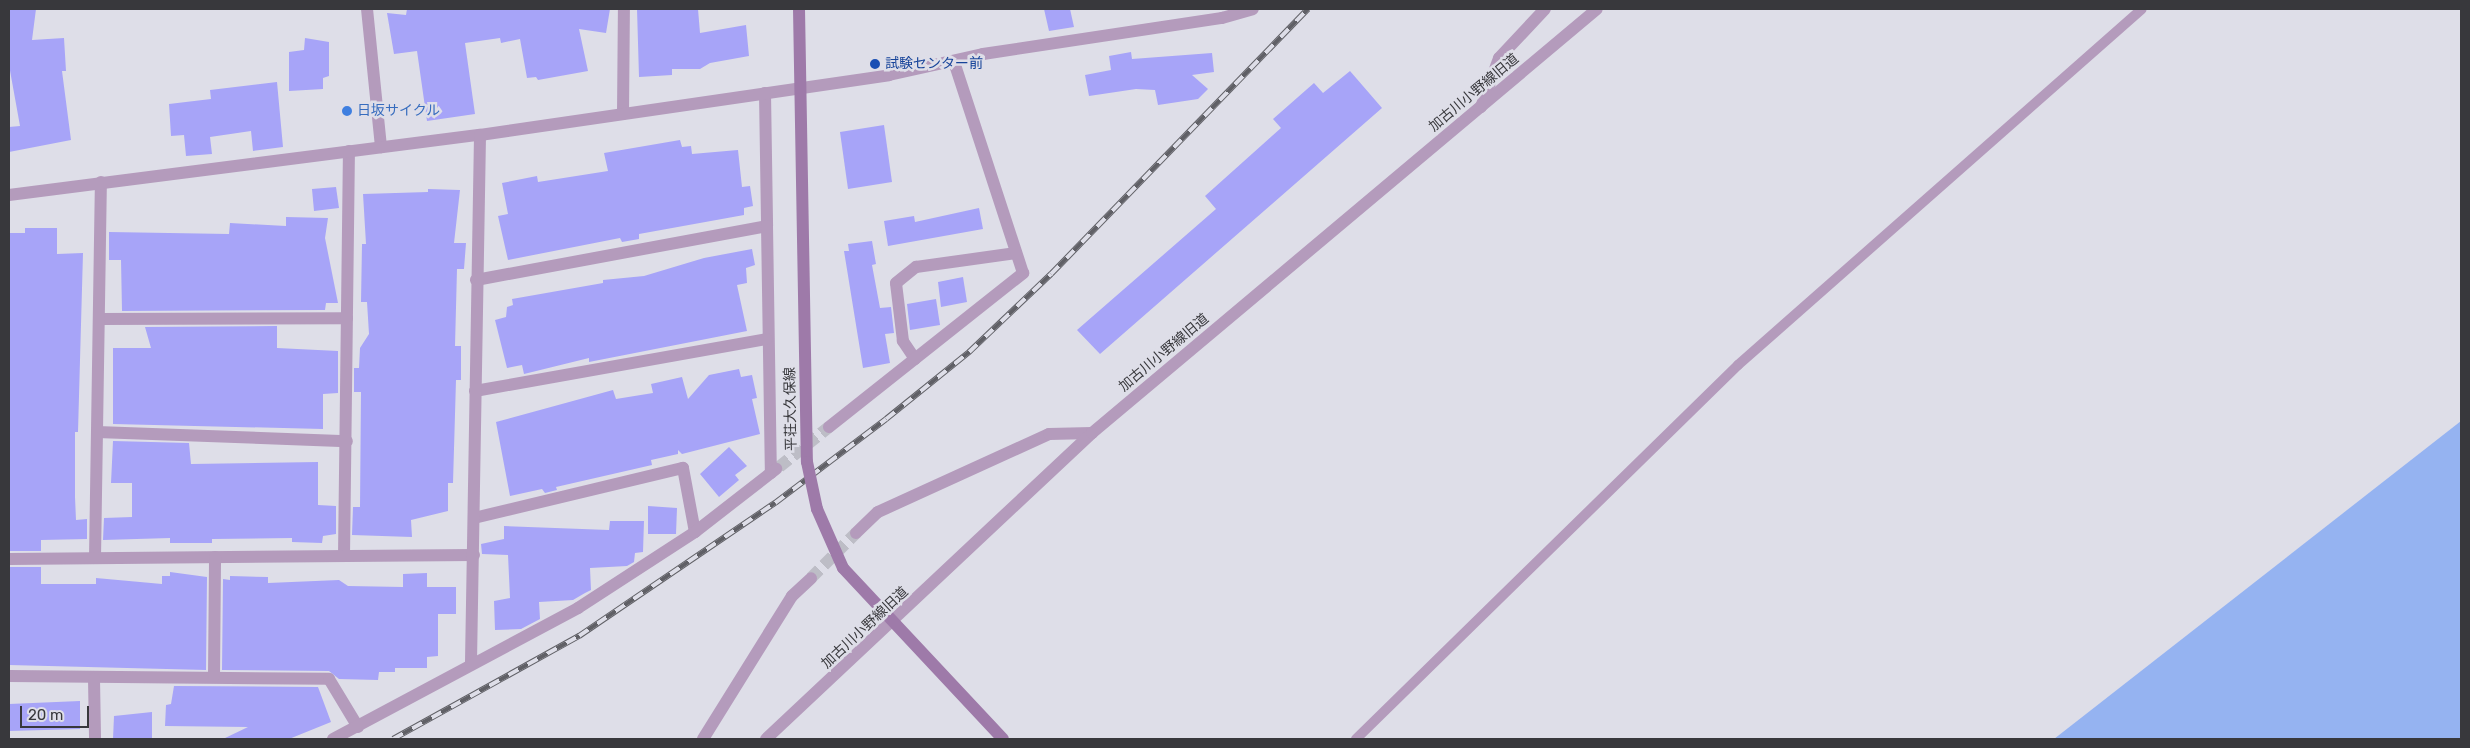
<!DOCTYPE html>
<html>
<head>
<meta charset="utf-8">
<style>
  body { margin:0 }
  #map { position:relative; width:2470px; height:748px; overflow:hidden; background:#dedee8; font-family:Rubik,"Noto Sans JP",sans-serif }
  div>[style] { position:absolute }
  .water>* { inset:0; background:#95b3f1 }
  .building>* { inset:0; background:#a7a4f8 }
  .minor-tunnel>* { height:12px; margin-top:-6px; transform-origin:0; background:repeating-linear-gradient(90deg,#bdbdc6 0 12px,transparent 0 18px) }
  .service>* { height:10px; margin:-5px; padding:0 5px; transform-origin:5px; border-radius:5px; background:#b49bbc }
  .minor>* { height:12px; margin:-6px; padding:0 6px; transform-origin:6px; border-radius:6px; background:#b49bbc }
  .tertiary>* { height:12px; margin:-6px; padding:0 6px; transform-origin:6px; border-radius:6px; background:#b49bbc }
  .secondary>* { height:12px; margin:-6px; padding:0 6px; transform-origin:6px; border-radius:6px; background:#9e7aa9 }
  .rail>* { height:5.5px; margin-top:-2.75px; transform-origin:0; background:repeating-linear-gradient(90deg,#dedee8 0 11px,#606066 0 22px); box-sizing:border-box; border-block:1px solid #606066 }
  .secondary-bridge>* { height:12px; margin:-6px; padding:0 6px; transform-origin:6px; border-radius:6px; background:#9e7aa9 }
  .dots>* { width:14px; height:14px; translate:-50% -50%; box-sizing:border-box; border:2px solid #dedee8; border-radius:50% }
  span { translate:-50% -50%; white-space:nowrap; text-align:center; line-height:1.15; -webkit-text-stroke:5px #dedee8; paint-order:stroke }
  .transit-label { font-size:14px; color:#164399 }
  .left { translate:0 -50%; text-align:left }
  .street-label { font-size:14px; color:#38383c }
  .shop-label { font-size:14px; color:#366cbe }
  .frame { position:absolute; inset:0; border:10px solid #38383c; pointer-events:none }
  .scale { position:absolute; left:20px; top:706px; width:69px; height:22px; box-sizing:border-box; border:2px solid #38383c; border-top:0; padding-left:6px; font-size:15px; line-height:18px; white-space:nowrap; color:#38383c; -webkit-text-stroke:4px #dedee8; paint-order:stroke }
</style>
</head>
<body>
<div id="map">
  <div class="water">
    <i style="clip-path:polygon(2461px 421px,2461px 739px,2054px 739px)"></i>
  </div>
  <div class="building">
    <i style="clip-path:polygon(9px 9px,36px 9px,32px 40px,64px 38px,66px 71px,62px 71px,71px 140px,9px 152px,9px 127px,20px 126px,9px 65px)"></i>
    <i style="clip-path:polygon(407px 9px,610px 9px,606px 33px,579px 29px,588px 71px,538px 80px,536px 77px,527px 78px,520px 39px,501px 43px,500px 38px,465px 43px,475px 114px,427px 121px,417px 51px,394px 54px,387px 13px,406px 15px)"></i>
    <i style="clip-path:polygon(637px 9px,698px 9px,700px 33px,746px 25px,749px 56px,710px 63px,700px 69px,672px 69px,672px 75px,639px 77px)"></i>
    <i style="clip-path:polygon(1044px 9px,1070px 9px,1074px 27px,1049px 31px)"></i>
    <i style="clip-path:polygon(305px 38px,329px 42px,329px 76px,323px 78px,323px 89px,289px 91px,289px 52px,304px 50px)"></i>
    <i style="clip-path:polygon(1131px 52px,1132px 59px,1212px 53px,1214px 72px,1192px 75px,1208px 89px,1198px 99px,1158px 105px,1155px 90px,1136px 89px,1089px 96px,1085px 75px,1111px 70px,1109px 56px)"></i>
    <i style="clip-path:polygon(1350px 71px,1382px 108px,1100px 354px,1077px 330px,1216px 209px,1205px 196px,1281px 128px,1273px 119px,1314px 83px,1323px 93px)"></i>
    <i style="clip-path:polygon(277px 82px,283px 147px,253px 151px,251px 131px,210px 137px,212px 154px,186px 156px,184px 135px,171px 136px,169px 104px,211px 99px,210px 90px)"></i>
    <i style="clip-path:polygon(884px 125px,892px 182px,848px 189px,840px 132px)"></i>
    <i style="clip-path:polygon(680px 140px,682px 147px,691px 146px,692px 154px,738px 150px,742px 187px,750px 186px,753px 206px,744px 208px,744px 215px,639px 234px,639px 239px,622px 242px,620px 238px,508px 260px,498px 216px,508px 214px,502px 183px,537px 176px,538px 182px,608px 171px,604px 153px)"></i>
    <i style="clip-path:polygon(336px 187px,339px 208px,314px 211px,312px 189px)"></i>
    <i style="clip-path:polygon(428px 189px,460px 190px,454px 243px,466px 243px,464px 269px,457px 269px,455px 346px,461px 346px,461px 380px,456px 380px,453px 483px,448px 483px,448px 511px,411px 520px,412px 537px,352px 535px,353px 507px,360px 507px,361px 392px,354px 392px,354px 368px,359px 368px,360px 348px,369px 334px,367px 302px,361px 302px,362px 244px,366px 244px,363px 194px,428px 192px)"></i>
    <i style="clip-path:polygon(979px 208px,983px 229px,888px 246px,884px 221px,914px 216px,915px 222px)"></i>
    <i style="clip-path:polygon(286px 217px,328px 218px,325px 238px,338px 303px,326px 303px,325px 310px,122px 311px,121px 260px,109px 260px,109px 232px,229px 234px,230px 223px,286px 226px)"></i>
    <i style="clip-path:polygon(25px 228px,57px 228px,57px 254px,83px 253px,78px 432px,75px 432px,75px 497px,76px 520px,87px 519px,87px 539px,41px 540px,41px 551px,9px 551px,9px 233px,25px 233px)"></i>
    <i style="clip-path:polygon(872px 241px,876px 264px,872px 265px,880px 308px,891px 307px,894px 333px,885px 334px,890px 363px,863px 368px,844px 251px,849px 251px,848px 244px)"></i>
    <i style="clip-path:polygon(752px 249px,755px 265px,746px 268px,747px 283px,737px 285px,747px 331px,589px 362px,589px 358px,524px 374px,522px 365px,507px 368px,495px 320px,506px 317px,507px 307px,513px 305px,512px 299px,603px 283px,603px 280px,644px 276px,704px 258px)"></i>
    <i style="clip-path:polygon(963px 277px,967px 302px,941px 307px,938px 282px)"></i>
    <i style="clip-path:polygon(936px 299px,940px 325px,910px 330px,907px 304px)"></i>
    <i style="clip-path:polygon(277px 326px,277px 348px,338px 351px,338px 393px,323px 394px,323px 429px,113px 424px,113px 348px,151px 348px,145px 327px)"></i>
    <i style="clip-path:polygon(739px 369px,741px 377px,752px 375px,757px 398px,752px 399px,760px 434px,682px 454px,678px 450px,678px 454px,651px 460px,652px 465px,556px 487px,557px 490px,545px 493px,542px 489px,510px 496px,496px 422px,613px 390px,616px 399px,653px 393px,651px 384px,682px 377px,688px 399px,709px 375px)"></i>
    <i style="clip-path:polygon(113px 441px,189px 443px,191px 464px,318px 462px,318px 505px,336px 506px,336px 534px,323px 536px,322px 543px,292px 542px,292px 538px,212px 539px,212px 543px,170px 543px,170px 538px,103px 540px,104px 518px,132px 517px,132px 483px,111px 483px)"></i>
    <i style="clip-path:polygon(729px 447px,747px 466px,735px 475px,739px 480px,719px 497px,700px 474px)"></i>
    <i style="clip-path:polygon(648px 506px,677px 508px,676px 534px,648px 534px)"></i>
    <i style="clip-path:polygon(610px 521px,644px 521px,643px 552px,635px 553px,634px 562px,627px 566px,590px 568px,591px 590px,585px 593px,573px 600px,539px 602px,540px 619px,521px 629px,495px 630px,494px 601px,510px 598px,508px 555px,482px 554px,481px 544px,504px 539px,504px 526px,609px 530px)"></i>
    <i style="clip-path:polygon(9px 567px,41px 567px,41px 584px,96px 584px,96px 578px,162px 584px,162px 576px,170px 576px,170px 572px,207px 577px,206px 670px,9px 665px)"></i>
    <i style="clip-path:polygon(427px 573px,427px 587px,456px 587px,456px 614px,438px 614px,438px 656px,427px 657px,427px 668px,395px 668px,395px 672px,379px 672px,378px 680px,339px 679px,329px 671px,222px 670px,223px 579px,230px 580px,230px 576px,268px 577px,268px 583px,339px 580px,348px 586px,403px 587px,403px 574px)"></i>
    <i style="clip-path:polygon(174px 686px,318px 687px,331px 722px,289px 739px,223px 739px,248px 727px,165px 726px,166px 705px,171px 704px)"></i>
    <i style="clip-path:polygon(80px 701px,80px 729px,9px 731px,9px 704px)"></i>
    <i style="clip-path:polygon(152px 712px,152px 739px,113px 739px,114px 716px)"></i>
  </div>
  <div class="minor-tunnel">
    <i style="left:779px;top:467px;width:64px;rotate:-38.7deg"></i>
    <i style="left:811px;top:578px;width:64px;rotate:-45deg"></i>
  </div>
  <div class="service">
    <i style="left:1356px;top:739px;width:535px;rotate:-44.39deg"></i>
    <i style="left:1738px;top:365px;width:538px;rotate:-41.39deg"></i>
  </div>
  <div class="minor">
    <i style="left:367px;top:9px;width:139px;rotate:84.2deg"></i>
    <i style="left:765px;top:93px;width:133px;rotate:89.1deg"></i>
    <i style="left:1481px;top:107px;width:52px;rotate:-69.8deg"></i>
    <i style="left:1499px;top:58px;width:67px;rotate:-46.8deg"></i>
    <i style="left:623px;top:114px;width:105px;rotate:-89.5deg"></i>
    <i style="left:476px;top:280px;width:296px;rotate:-10.5deg"></i>
    <i style="left:767px;top:226px;width:247px;rotate:89.1deg"></i>
    <i style="left:99px;top:319px;width:248px;rotate:-0.2deg"></i>
    <i style="left:915px;top:359px;width:22px;rotate:-124deg"></i>
    <i style="left:903px;top:341px;width:58px;rotate:-96.9deg"></i>
    <i style="left:896px;top:283px;width:26px;rotate:-39deg"></i>
    <i style="left:916px;top:267px;width:101px;rotate:-8deg"></i>
    <i style="left:475px;top:391px;width:296px;rotate:-10.1deg"></i>
    <i style="left:829px;top:427px;width:248px;rotate:-38.4deg"></i>
    <i style="left:1023px;top:273px;width:222px;rotate:-108.1deg"></i>
    <i style="left:97px;top:432px;width:250px;rotate:2.1deg"></i>
    <i style="left:474px;top:518px;width:215px;rotate:-13.5deg"></i>
    <i style="left:683px;top:468px;width:65px;rotate:79.4deg"></i>
    <i style="left:856px;top:533px;width:30px;rotate:-44deg"></i>
    <i style="left:878px;top:512px;width:188px;rotate:-24.5deg"></i>
    <i style="left:1049px;top:434px;width:43px;rotate:-1.3deg"></i>
    <i style="left:344px;top:556px;width:405px;rotate:-89.3deg"></i>
    <i style="left:95px;top:558px;width:376px;rotate:-89.1deg"></i>
    <i style="left:9px;top:559px;width:465px;rotate:-0.5deg"></i>
    <i style="left:471px;top:662px;width:527px;rotate:-89.02deg"></i>
    <i style="left:9px;top:676px;width:320px;rotate:0.5deg"></i>
    <i style="left:329px;top:679px;width:56px;rotate:58.9deg"></i>
    <i style="left:214px;top:676px;width:119px;rotate:-89.5deg"></i>
    <i style="left:94px;top:679px;width:60px;rotate:89deg"></i>
    <i style="left:333px;top:739px;width:278px;rotate:-28.1deg"></i>
    <i style="left:578px;top:608px;width:140px;rotate:-33deg"></i>
    <i style="left:695px;top:532px;width:103px;rotate:-37.9deg"></i>
    <i style="left:703px;top:739px;width:168px;rotate:-58.1deg"></i>
    <i style="left:792px;top:596px;width:26px;rotate:-43deg"></i>
  </div>
  <div class="tertiary">
    <i style="left:9px;top:195px;width:475px;rotate:-7.3deg"></i>
    <i style="left:480px;top:135px;width:413px;rotate:-8.3deg"></i>
    <i style="left:889px;top:75px;width:96px;rotate:-12.6deg"></i>
    <i style="left:983px;top:54px;width:242px;rotate:-8.6deg"></i>
    <i style="left:1222px;top:18px;width:32px;rotate:-16deg"></i>
    <i style="left:766px;top:739px;width:447px;rotate:-43.2deg"></i>
    <i style="left:1092px;top:433px;width:659px;rotate:-40.02deg"></i>
  </div>
  <div class="secondary">
    <i style="left:799px;top:9px;width:453px;rotate:89deg"></i>
    <i style="left:817px;top:509px;width:64px;rotate:66.2deg"></i>
    <i style="left:843px;top:568px;width:234px;rotate:46.9deg"></i>
  </div>
  <div class="rail">
    <i style="left:393px;top:739px;width:213px;rotate:-29deg"></i>
    <i style="left:579px;top:636px;width:237px;rotate:-34.2deg"></i>
    <i style="left:775px;top:503px;width:139px;rotate:-37.1deg"></i>
    <i style="left:886px;top:419px;width:107px;rotate:-38.9deg"></i>
    <i style="left:969px;top:352px;width:113px;rotate:-43.6deg"></i>
    <i style="left:1051px;top:274px;width:369px;rotate:-45.9deg"></i>
  </div>
  <div class="secondary-bridge">
    <i style="left:807px;top:462px;width:48px;rotate:78deg"></i>
  </div>
  <div class="dots">
    <i style="left:875px;top:64px;background:#1a4fb4"></i>
    <i style="left:347px;top:111px;background:#3f7fe0"></i>
  </div>
  <div class="transit-label">
    <span class="left" style="left:885px;top:64px">試験センター前</span>
  </div>
  <div class="street-label">
    <span style="left:1474px;top:93px;rotate:-40deg">加古川小野線旧道</span>
    <span style="left:1164px;top:353px;rotate:-40deg">加古川小野線旧道</span>
    <span style="left:791px;top:409px;rotate:-91deg">平荘大久保線</span>
    <span style="left:865px;top:628px;rotate:-43deg">加古川小野線旧道</span>
  </div>
  <div class="shop-label">
    <span class="left" style="left:357px;top:111px">日坂サイクル</span>
  </div>
  <div class="frame"></div>
  <div class="scale">20 m</div>
</div>
</body>
</html>
